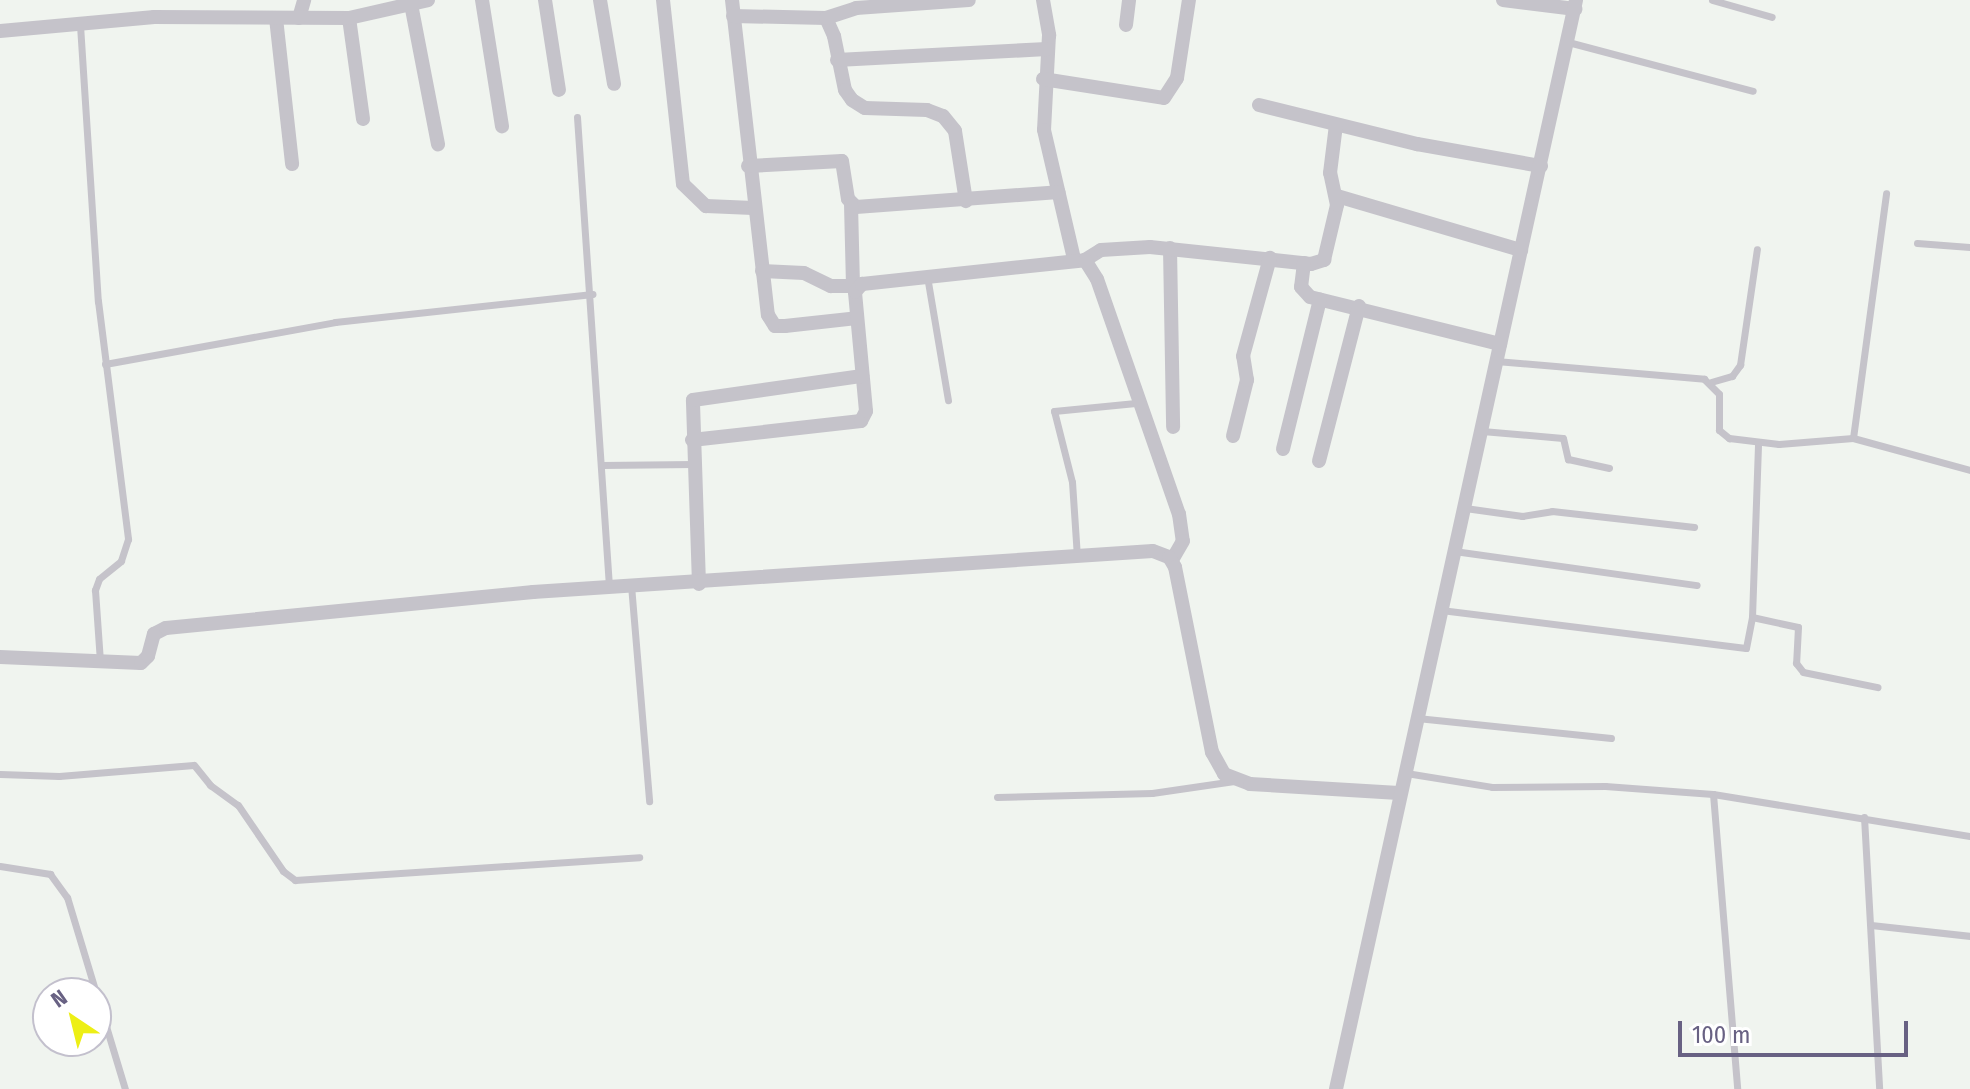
<!DOCTYPE html>
<html>
<head>
<meta charset="utf-8">
<style>
  body { margin:0 }
  #map { position:relative; width:1970px; height:1089px; overflow:hidden; background:#f0f4ef; font-family:"Fira Sans Condensed",sans-serif }
  div>[style] { position:absolute }
  .lane>* { height:7px; margin:-3.5px; padding:0 3.5px; transform-origin:3.5px; border-radius:3.5px; background:#c5c3ca }
  .street>* { height:14px; margin:-7px; padding:0 7px; transform-origin:7px; border-radius:7px; background:#c5c3ca }
  span { translate:-50% -50%; white-space:nowrap; text-align:center; line-height:1.15; -webkit-text-stroke:8px #fff; paint-order:stroke }
  .north { position:absolute; left:32px; top:977px; width:80px; height:80px; box-sizing:border-box; background:#fff; border:2px solid #c3c0cd; border-radius:50%; rotate:325deg; font-size:22px; font-weight:700; line-height:32px; text-align:center; color:#686183 }
  .north::after { content:''; display:block; margin:auto; width:28px; height:36px; background:#edef15; clip-path:polygon(50% 0,100% 100%,50% 72%,0 100%) }
  .scale { position:absolute; left:1678px; top:1021px; width:230px; height:36px; box-sizing:border-box; border:4px solid #686183; border-top:0; padding-left:10px; font-size:24px; line-height:28px; white-space:nowrap; color:#686183; -webkit-text-stroke:6px #fff; paint-order:stroke }
</style>
</head>
<body>
<div id="map">
  <div class="lane">
    <i style="left:1712px;top:0;width:62px;rotate:15.8deg"></i>
    <i style="left:80px;top:25px;width:277px;rotate:86.3deg"></i>
    <i style="left:98px;top:301px;width:240px;rotate:82.8deg"></i>
    <i style="left:128px;top:539px;width:23px;rotate:108deg"></i>
    <i style="left:121px;top:561px;width:28px;rotate:141deg"></i>
    <i style="left:99px;top:579px;width:12px;rotate:110deg"></i>
    <i style="left:95px;top:590px;width:71px;rotate:86deg"></i>
    <i style="left:1568px;top:42px;width:191px;rotate:14.8deg"></i>
    <i style="left:577px;top:117px;width:470px;rotate:86.1deg"></i>
    <i style="left:1917px;top:243px;width:53px;rotate:4.3deg"></i>
    <i style="left:927px;top:276px;width:126px;rotate:80.4deg"></i>
    <i style="left:1496px;top:361px;width:209px;rotate:4.9deg"></i>
    <i style="left:1704px;top:379px;width:21px;rotate:45deg"></i>
    <i style="left:1719px;top:394px;width:36px;rotate:90deg"></i>
    <i style="left:1719px;top:430px;width:13px;rotate:39deg"></i>
    <i style="left:1729px;top:438px;width:50px;rotate:6.8deg"></i>
    <i style="left:1779px;top:444px;width:74px;rotate:-4.6deg"></i>
    <i style="left:1853px;top:438px;width:121px;rotate:15.3deg"></i>
    <i style="left:105px;top:364px;width:234px;rotate:-10.3deg"></i>
    <i style="left:335px;top:322px;width:259px;rotate:-6.2deg"></i>
    <i style="left:1711px;top:382px;width:22px;rotate:-16deg"></i>
    <i style="left:1732px;top:376px;width:14px;rotate:-54deg"></i>
    <i style="left:1740px;top:365px;width:117px;rotate:-81.7deg"></i>
    <i style="left:1482px;top:431px;width:81px;rotate:4.9deg"></i>
    <i style="left:1563px;top:438px;width:22px;rotate:77deg"></i>
    <i style="left:1568px;top:459px;width:42px;rotate:12.4deg"></i>
    <i style="left:1853px;top:438px;width:247px;rotate:-82.3deg"></i>
    <i style="left:602px;top:465px;width:91px;rotate:-0.6deg"></i>
    <i style="left:1465px;top:508px;width:58px;rotate:8deg"></i>
    <i style="left:1522px;top:516px;width:30px;rotate:-9deg"></i>
    <i style="left:1552px;top:511px;width:143px;rotate:6.4deg"></i>
    <i style="left:1454px;top:551px;width:245px;rotate:8deg"></i>
    <i style="left:1077px;top:557px;width:75px;rotate:-93.8deg"></i>
    <i style="left:1072px;top:482px;width:73px;rotate:-104.2deg"></i>
    <i style="left:1054px;top:411px;width:82px;rotate:-5.6deg"></i>
    <i style="left:631px;top:585px;width:217px;rotate:85.2deg"></i>
    <i style="left:1441px;top:610px;width:307px;rotate:7.1deg"></i>
    <i style="left:1746px;top:648px;width:32px;rotate:-79deg"></i>
    <i style="left:1752px;top:617px;width:173px;rotate:-88deg"></i>
    <i style="left:1752px;top:617px;width:47px;rotate:12.3deg"></i>
    <i style="left:1798px;top:627px;width:36px;rotate:93deg"></i>
    <i style="left:1796px;top:663px;width:11px;rotate:52deg"></i>
    <i style="left:1803px;top:672px;width:76px;rotate:11.5deg"></i>
    <i style="left:1417px;top:718px;width:195px;rotate:5.9deg"></i>
    <i style="left:1406px;top:773px;width:87px;rotate:9.2deg"></i>
    <i style="left:1492px;top:787px;width:113px;rotate:-0.5deg"></i>
    <i style="left:1605px;top:786px;width:108px;rotate:4.2deg"></i>
    <i style="left:1713px;top:794px;width:260px;rotate:9.3deg"></i>
    <i style="left:0;top:774px;width:59px;rotate:1.9deg"></i>
    <i style="left:59px;top:776px;width:135px;rotate:-4.7deg"></i>
    <i style="left:194px;top:765px;width:26px;rotate:51deg"></i>
    <i style="left:210px;top:785px;width:34px;rotate:36deg"></i>
    <i style="left:238px;top:805px;width:80px;rotate:55.7deg"></i>
    <i style="left:283px;top:871px;width:15px;rotate:37deg"></i>
    <i style="left:295px;top:880px;width:345px;rotate:-3.8deg"></i>
    <i style="left:1713px;top:794px;width:296px;rotate:85.3deg"></i>
    <i style="left:997px;top:797px;width:155px;rotate:-1.5deg"></i>
    <i style="left:1152px;top:793px;width:83px;rotate:-8.3deg"></i>
    <i style="left:1864px;top:817px;width:272px;rotate:86.8deg"></i>
    <i style="left:0;top:866px;width:51px;rotate:9.1deg"></i>
    <i style="left:50px;top:874px;width:29px;rotate:54deg"></i>
    <i style="left:67px;top:897px;width:201px;rotate:73.2deg"></i>
    <i style="left:1871px;top:925px;width:100px;rotate:6.3deg"></i>
  </div>
  <div class="street">
    <i style="left:482px;top:0;width:128px;rotate:81deg"></i>
    <i style="left:545px;top:0;width:91px;rotate:81.2deg"></i>
    <i style="left:600px;top:0;width:85px;rotate:80.5deg"></i>
    <i style="left:663px;top:0;width:185px;rotate:83.8deg"></i>
    <i style="left:683px;top:184px;width:32px;rotate:44deg"></i>
    <i style="left:706px;top:206px;width:47px;rotate:2.4deg"></i>
    <i style="left:732px;top:0;width:317px;rotate:83.5deg"></i>
    <i style="left:768px;top:315px;width:13px;rotate:58deg"></i>
    <i style="left:775px;top:326px;width:10px"></i>
    <i style="left:785px;top:326px;width:72px;rotate:-6.3deg"></i>
    <i style="left:1043px;top:0;width:36px;rotate:80deg"></i>
    <i style="left:1049px;top:35px;width:95px;rotate:93deg"></i>
    <i style="left:1044px;top:130px;width:132px;rotate:76.9deg"></i>
    <i style="left:1503px;top:0;width:73px;rotate:7.1deg"></i>
    <i style="left:411px;top:4px;width:143px;rotate:79.1deg"></i>
    <i style="left:733px;top:16px;width:93px;rotate:1.2deg"></i>
    <i style="left:826px;top:18px;width:20px;rotate:66deg"></i>
    <i style="left:834px;top:36px;width:55px;rotate:78.5deg"></i>
    <i style="left:845px;top:90px;width:12px;rotate:55deg"></i>
    <i style="left:852px;top:100px;width:15px;rotate:32deg"></i>
    <i style="left:865px;top:108px;width:62px;rotate:1.8deg"></i>
    <i style="left:927px;top:110px;width:17px;rotate:21deg"></i>
    <i style="left:943px;top:116px;width:19px;rotate:51deg"></i>
    <i style="left:955px;top:131px;width:71px;rotate:81.1deg"></i>
    <i style="left:276px;top:18px;width:147px;rotate:83.7deg"></i>
    <i style="left:299px;top:18px;width:19px;rotate:-74deg"></i>
    <i style="left:349px;top:18px;width:102px;rotate:82.1deg"></i>
    <i style="left:826px;top:18px;width:32px;rotate:-18deg"></i>
    <i style="left:856px;top:8px;width:113px;rotate:-4deg"></i>
    <i style="left:1126px;top:25px;width:25px;rotate:-83deg"></i>
    <i style="left:0;top:31px;width:155px;rotate:-5.2deg"></i>
    <i style="left:154px;top:17px;width:195px;rotate:0.3deg"></i>
    <i style="left:349px;top:18px;width:81px;rotate:-12.8deg"></i>
    <i style="left:837px;top:60px;width:210px;rotate:-3deg"></i>
    <i style="left:1043px;top:79px;width:122px;rotate:8.9deg"></i>
    <i style="left:1164px;top:98px;width:24px;rotate:-57deg"></i>
    <i style="left:1177px;top:78px;width:79px;rotate:-81.3deg"></i>
    <i style="left:1259px;top:105px;width:163px;rotate:13.9deg"></i>
    <i style="left:1417px;top:144px;width:126px;rotate:10.1deg"></i>
    <i style="left:748px;top:166px;width:94px;rotate:-3deg"></i>
    <i style="left:842px;top:161px;width:38px;rotate:81deg"></i>
    <i style="left:848px;top:199px;width:11px;rotate:45deg"></i>
    <i style="left:856px;top:207px;width:203px;rotate:-4.2deg"></i>
    <i style="left:1337px;top:196px;width:192px;rotate:16.4deg"></i>
    <i style="left:851px;top:204px;width:82px;rotate:88.6deg"></i>
    <i style="left:1170px;top:248px;width:179px;rotate:89deg"></i>
    <i style="left:1085px;top:260px;width:19px;rotate:-32deg"></i>
    <i style="left:1101px;top:250px;width:49px;rotate:-3.5deg"></i>
    <i style="left:1150px;top:247px;width:162px;rotate:6deg"></i>
    <i style="left:1311px;top:264px;width:14px;rotate:-17deg"></i>
    <i style="left:1324px;top:260px;width:57px;rotate:-76.7deg"></i>
    <i style="left:1337px;top:205px;width:33px;rotate:-102deg"></i>
    <i style="left:1330px;top:173px;width:48px;rotate:-82.9deg"></i>
    <i style="left:1304px;top:263px;width:24px;rotate:97deg"></i>
    <i style="left:1301px;top:287px;width:13px;rotate:48deg"></i>
    <i style="left:1310px;top:297px;width:196px;rotate:13.9deg"></i>
    <i style="left:762px;top:271px;width:42px;rotate:2.7deg"></i>
    <i style="left:804px;top:273px;width:30px;rotate:26deg"></i>
    <i style="left:831px;top:286px;width:28px"></i>
    <i style="left:1233px;top:436px;width:58px;rotate:-76deg"></i>
    <i style="left:1247px;top:380px;width:24px;rotate:-99deg"></i>
    <i style="left:1243px;top:356px;width:102px;rotate:-74.6deg"></i>
    <i style="left:692px;top:440px;width:170px;rotate:-6.4deg"></i>
    <i style="left:861px;top:421px;width:11px;rotate:-63deg"></i>
    <i style="left:866px;top:411px;width:120px;rotate:-95.3deg"></i>
    <i style="left:855px;top:292px;width:11px;rotate:-49deg"></i>
    <i style="left:862px;top:284px;width:224px;rotate:-6.1deg"></i>
    <i style="left:1085px;top:260px;width:22px;rotate:58deg"></i>
    <i style="left:1097px;top:279px;width:249px;rotate:70.8deg"></i>
    <i style="left:1179px;top:514px;width:27px;rotate:82deg"></i>
    <i style="left:1183px;top:541px;width:22px;rotate:120deg"></i>
    <i style="left:1283px;top:449px;width:154px;rotate:-76.1deg"></i>
    <i style="left:1319px;top:461px;width:160px;rotate:-75.5deg"></i>
    <i style="left:699px;top:584px;width:184px;rotate:-91.9deg"></i>
    <i style="left:693px;top:400px;width:171px;rotate:-8.1deg"></i>
    <i style="left:0;top:657px;width:141px;rotate:2.4deg"></i>
    <i style="left:141px;top:663px;width:10px;rotate:-45deg"></i>
    <i style="left:148px;top:656px;width:23px;rotate:-75deg"></i>
    <i style="left:154px;top:634px;width:13px;rotate:-27deg"></i>
    <i style="left:166px;top:628px;width:369px;rotate:-5.6deg"></i>
    <i style="left:533px;top:592px;width:621px;rotate:-3.78deg"></i>
    <i style="left:1153px;top:551px;width:17px;rotate:21deg"></i>
    <i style="left:1169px;top:557px;width:12px;rotate:59deg"></i>
    <i style="left:1175px;top:567px;width:189px;rotate:78.7deg"></i>
    <i style="left:1212px;top:752px;width:25px;rotate:61deg"></i>
    <i style="left:1224px;top:774px;width:28px;rotate:21deg"></i>
    <i style="left:1250px;top:784px;width:149px;rotate:3.5deg"></i>
    <i style="left:1336px;top:1089px;width:1115px;rotate:-77.57deg"></i>
  </div>
  <div class="north">N</div>
  <div class="scale">100 m</div>
</div>
</body>
</html>
